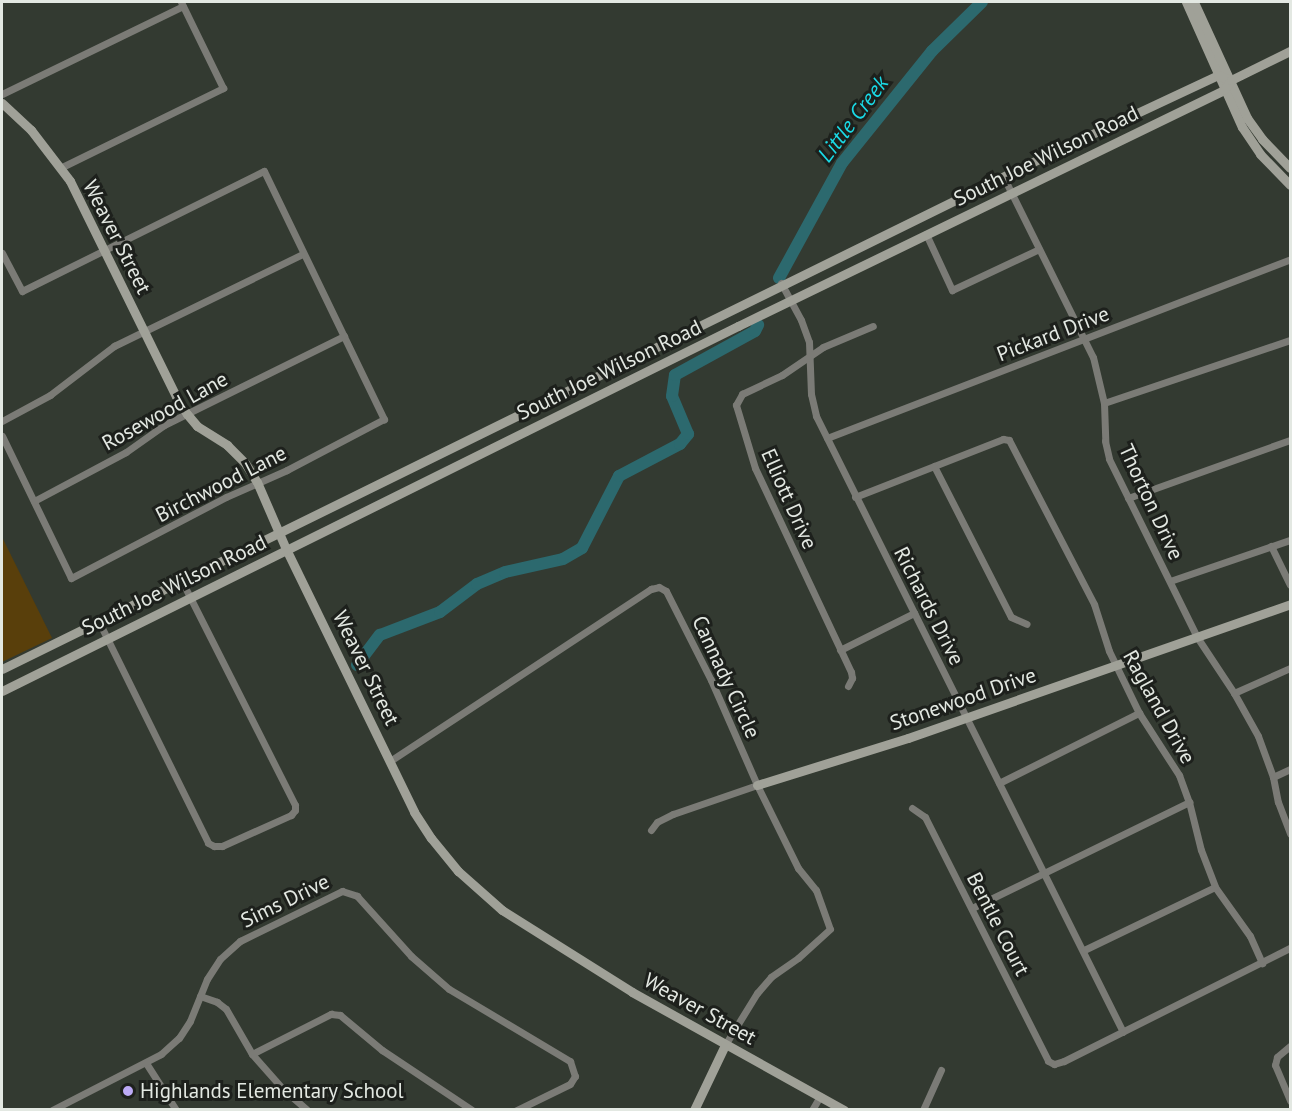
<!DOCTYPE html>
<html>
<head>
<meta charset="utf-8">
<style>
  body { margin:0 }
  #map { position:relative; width:1292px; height:1111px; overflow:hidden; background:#333a31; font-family:"PT Sans",sans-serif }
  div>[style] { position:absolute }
  .green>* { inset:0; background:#593f0b }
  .river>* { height:12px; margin:-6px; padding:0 6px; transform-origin:6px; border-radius:6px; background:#2c696e }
  .street>* { height:7px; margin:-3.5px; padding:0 3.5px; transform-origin:3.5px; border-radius:3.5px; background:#7b7b76 }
  .secondary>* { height:9px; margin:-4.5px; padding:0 4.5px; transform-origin:4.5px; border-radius:4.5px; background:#a0a198 }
  .dots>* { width:16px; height:16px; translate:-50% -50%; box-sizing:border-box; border:3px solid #1d201c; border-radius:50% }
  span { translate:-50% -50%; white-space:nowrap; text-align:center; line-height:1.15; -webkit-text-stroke:6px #1d201c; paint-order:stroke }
  .street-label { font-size:21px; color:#e3e8e2 }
  .poi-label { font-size:21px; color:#e3e8e2 }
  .left { translate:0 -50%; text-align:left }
  .water-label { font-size:22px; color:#1adae6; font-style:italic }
  .frame { position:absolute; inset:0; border:3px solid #e3e8e2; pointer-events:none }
</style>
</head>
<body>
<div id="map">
  <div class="green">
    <i style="clip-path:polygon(2px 537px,52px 638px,2px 662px)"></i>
  </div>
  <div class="river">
    <i style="left:779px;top:278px;width:131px;rotate:-61.3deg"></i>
    <i style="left:842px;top:163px;width:144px;rotate:-51.2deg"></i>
    <i style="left:932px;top:51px;width:70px;rotate:-44.4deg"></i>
    <i style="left:357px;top:665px;width:38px;rotate:-53deg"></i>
    <i style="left:380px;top:635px;width:64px;rotate:-21deg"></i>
    <i style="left:440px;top:612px;width:46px;rotate:-37.1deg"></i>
    <i style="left:477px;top:584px;width:30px;rotate:-23deg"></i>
    <i style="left:505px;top:572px;width:59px;rotate:-12.6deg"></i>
    <i style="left:563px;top:559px;width:22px;rotate:-30deg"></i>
    <i style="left:582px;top:548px;width:81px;rotate:-62.8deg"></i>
    <i style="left:619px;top:476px;width:69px;rotate:-27.7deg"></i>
    <i style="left:680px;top:444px;width:13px;rotate:-51deg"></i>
    <i style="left:688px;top:434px;width:41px;rotate:-112.8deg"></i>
    <i style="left:672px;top:396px;width:21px;rotate:-82deg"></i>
    <i style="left:675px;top:375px;width:91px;rotate:-28.8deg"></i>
    <i style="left:755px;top:331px;width:7px;rotate:-63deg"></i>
  </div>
  <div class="street">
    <i style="left:2px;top:94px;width:201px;rotate:-25.9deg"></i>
    <i style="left:60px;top:168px;width:182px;rotate:-26.1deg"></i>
    <i style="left:223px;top:88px;width:96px;rotate:-116deg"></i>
    <i style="left:1003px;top:176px;width:202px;rotate:63.6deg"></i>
    <i style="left:1093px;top:357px;width:47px;rotate:76.6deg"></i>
    <i style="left:1104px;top:403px;width:38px;rotate:88deg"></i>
    <i style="left:1105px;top:441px;width:18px;rotate:77deg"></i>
    <i style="left:1109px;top:459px;width:199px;rotate:63.7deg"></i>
    <i style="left:1197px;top:637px;width:67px;rotate:56.5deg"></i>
    <i style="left:1234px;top:693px;width:49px;rotate:60.8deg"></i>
    <i style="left:1258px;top:736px;width:44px;rotate:69.9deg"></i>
    <i style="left:1273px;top:777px;width:25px;rotate:79deg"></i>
    <i style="left:1278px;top:802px;width:34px;rotate:69deg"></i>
    <i style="left:926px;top:234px;width:62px;rotate:65.1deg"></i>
    <i style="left:952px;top:290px;width:96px;rotate:-25.2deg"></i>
    <i style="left:2px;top:253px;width:43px;rotate:62.2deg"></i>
    <i style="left:22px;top:291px;width:270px;rotate:-26.4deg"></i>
    <i style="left:264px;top:171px;width:276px;rotate:64.2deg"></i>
    <i style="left:384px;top:419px;width:110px;rotate:152.3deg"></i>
    <i style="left:287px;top:470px;width:67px;rotate:156.1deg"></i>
    <i style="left:226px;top:497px;width:175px;rotate:152.4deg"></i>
    <i style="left:71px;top:578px;width:158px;rotate:-115.9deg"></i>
    <i style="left:781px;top:283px;width:42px;rotate:61.6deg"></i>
    <i style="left:801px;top:320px;width:23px;rotate:70deg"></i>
    <i style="left:809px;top:342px;width:52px;rotate:87.8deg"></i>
    <i style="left:811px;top:394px;width:23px;rotate:77deg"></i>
    <i style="left:816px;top:416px;width:688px;rotate:63.51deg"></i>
    <i style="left:1104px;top:403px;width:196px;rotate:-18.7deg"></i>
    <i style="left:2px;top:421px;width:55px;rotate:-28.4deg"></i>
    <i style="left:50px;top:395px;width:81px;rotate:-37.4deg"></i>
    <i style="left:114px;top:346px;width:210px;rotate:-26deg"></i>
    <i style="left:827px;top:438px;width:496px;rotate:-21.1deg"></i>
    <i style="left:934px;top:466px;width:169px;rotate:63deg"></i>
    <i style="left:1011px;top:617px;width:17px;rotate:24deg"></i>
    <i style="left:855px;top:497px;width:159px;rotate:-21.4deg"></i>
    <i style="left:1003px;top:439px;width:6px;rotate:9deg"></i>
    <i style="left:1009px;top:440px;width:185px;rotate:62.6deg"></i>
    <i style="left:1094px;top:604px;width:49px;rotate:72.3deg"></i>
    <i style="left:1109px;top:651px;width:69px;rotate:64.2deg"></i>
    <i style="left:1139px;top:713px;width:74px;rotate:57.2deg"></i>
    <i style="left:1179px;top:775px;width:29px;rotate:70deg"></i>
    <i style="left:1189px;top:802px;width:49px;rotate:76deg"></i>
    <i style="left:1201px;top:850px;width:40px;rotate:69deg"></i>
    <i style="left:1215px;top:887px;width:60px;rotate:54.5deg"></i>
    <i style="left:1250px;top:936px;width:30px;rotate:66deg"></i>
    <i style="left:1128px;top:498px;width:172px;rotate:-19.7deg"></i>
    <i style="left:34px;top:501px;width:104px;rotate:-28deg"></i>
    <i style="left:126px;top:452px;width:47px;rotate:-35.4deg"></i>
    <i style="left:164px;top:425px;width:201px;rotate:-26.3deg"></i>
    <i style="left:1271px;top:546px;width:43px;rotate:64deg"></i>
    <i style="left:1170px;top:581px;width:127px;rotate:-18.9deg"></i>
    <i style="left:99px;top:622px;width:246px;rotate:63.7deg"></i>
    <i style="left:208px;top:843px;width:7px;rotate:27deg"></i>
    <i style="left:214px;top:846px;width:8px"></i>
    <i style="left:222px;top:846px;width:76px;rotate:-24.2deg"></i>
    <i style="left:291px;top:815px;width:6px;rotate:-51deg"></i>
    <i style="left:295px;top:810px;width:5px;rotate:-90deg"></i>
    <i style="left:295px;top:805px;width:251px;rotate:-116.8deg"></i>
    <i style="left:840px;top:650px;width:83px;rotate:-26.6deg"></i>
    <i style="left:848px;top:686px;width:9px;rotate:-63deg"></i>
    <i style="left:852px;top:678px;width:6px;rotate:-99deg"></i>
    <i style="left:851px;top:672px;width:225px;rotate:-115.2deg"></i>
    <i style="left:755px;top:468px;width:66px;rotate:-106.8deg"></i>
    <i style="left:736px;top:405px;width:13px;rotate:-61deg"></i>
    <i style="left:742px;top:394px;width:44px;rotate:-25.4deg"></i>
    <i style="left:782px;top:375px;width:50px;rotate:-34.3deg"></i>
    <i style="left:823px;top:347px;width:54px;rotate:-22.8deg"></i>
    <i style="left:1234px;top:693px;width:61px;rotate:-24.1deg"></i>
    <i style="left:390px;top:761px;width:313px;rotate:-33.4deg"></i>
    <i style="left:651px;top:589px;width:8px;rotate:-14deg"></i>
    <i style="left:659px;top:587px;width:8px;rotate:30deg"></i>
    <i style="left:666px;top:591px;width:100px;rotate:63.2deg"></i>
    <i style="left:711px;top:680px;width:115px;rotate:66.3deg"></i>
    <i style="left:757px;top:785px;width:93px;rotate:63.7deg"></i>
    <i style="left:798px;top:868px;width:28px;rotate:51deg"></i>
    <i style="left:816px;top:890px;width:41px;rotate:70.3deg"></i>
    <i style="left:830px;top:929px;width:43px;rotate:137.8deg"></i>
    <i style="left:798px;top:958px;width:33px;rotate:145deg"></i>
    <i style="left:771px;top:977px;width:21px;rotate:131deg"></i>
    <i style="left:757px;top:993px;width:61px;rotate:121.6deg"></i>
    <i style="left:1273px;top:777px;width:19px;rotate:-25deg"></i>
    <i style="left:999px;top:783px;width:157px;rotate:-26.6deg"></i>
    <i style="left:912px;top:808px;width:16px;rotate:35deg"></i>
    <i style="left:925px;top:817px;width:273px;rotate:63.2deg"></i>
    <i style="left:1048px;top:1061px;width:7px;rotate:27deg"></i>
    <i style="left:1054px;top:1064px;width:10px;rotate:-17deg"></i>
    <i style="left:1064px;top:1061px;width:253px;rotate:-26.6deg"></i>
    <i style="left:651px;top:830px;width:10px;rotate:-53deg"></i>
    <i style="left:657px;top:822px;width:18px;rotate:-27deg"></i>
    <i style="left:673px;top:814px;width:89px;rotate:-19deg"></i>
    <i style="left:972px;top:908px;width:242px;rotate:-26deg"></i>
    <i style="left:1084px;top:950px;width:145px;rotate:-25.7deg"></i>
    <i style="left:200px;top:996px;width:18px;rotate:19deg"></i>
    <i style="left:217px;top:1002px;width:11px;rotate:38deg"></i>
    <i style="left:226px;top:1009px;width:52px;rotate:60deg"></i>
    <i style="left:252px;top:1054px;width:47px;rotate:48.5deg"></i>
    <i style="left:283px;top:1089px;width:32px;rotate:41deg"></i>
    <i style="left:1290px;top:1046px;width:17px;rotate:140deg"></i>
    <i style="left:1277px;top:1057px;width:8px;rotate:104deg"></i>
    <i style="left:1275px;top:1065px;width:39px;rotate:67deg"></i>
    <i style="left:252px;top:1054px;width:89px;rotate:-26.9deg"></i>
    <i style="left:331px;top:1014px;width:9px;rotate:6deg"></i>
    <i style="left:340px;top:1015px;width:55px;rotate:39.8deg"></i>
    <i style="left:382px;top:1050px;width:108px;rotate:33.7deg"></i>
    <i style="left:146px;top:1063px;width:56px;rotate:57.4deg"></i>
    <i style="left:52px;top:1110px;width:123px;rotate:-27.2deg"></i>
    <i style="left:161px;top:1054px;width:24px;rotate:-42deg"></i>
    <i style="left:179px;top:1038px;width:20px;rotate:-57deg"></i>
    <i style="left:190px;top:1021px;width:45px;rotate:-68deg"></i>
    <i style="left:207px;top:979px;width:24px;rotate:-57deg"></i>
    <i style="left:220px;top:959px;width:27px;rotate:-42deg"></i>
    <i style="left:240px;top:941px;width:114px;rotate:-26.1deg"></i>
    <i style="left:342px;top:891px;width:16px;rotate:18deg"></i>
    <i style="left:357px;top:896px;width:81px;rotate:48deg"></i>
    <i style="left:411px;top:956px;width:50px;rotate:41deg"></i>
    <i style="left:449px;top:989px;width:141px;rotate:30.8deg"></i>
    <i style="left:570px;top:1061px;width:16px;rotate:72deg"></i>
    <i style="left:575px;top:1076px;width:9px;rotate:122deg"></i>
    <i style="left:570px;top:1084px;width:59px;rotate:153.9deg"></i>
    <i style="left:812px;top:1110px;width:16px;rotate:-60deg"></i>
    <i style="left:923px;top:1110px;width:44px;rotate:-65.8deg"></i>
  </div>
  <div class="secondary">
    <i style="left:1186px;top:2px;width:137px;rotate:65.9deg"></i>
    <i style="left:1242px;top:127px;width:32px;rotate:56deg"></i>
    <i style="left:1260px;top:154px;width:43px;rotate:45.9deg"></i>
    <i style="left:1194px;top:2px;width:128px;rotate:65.4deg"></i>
    <i style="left:1247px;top:118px;width:26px;rotate:54deg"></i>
    <i style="left:1262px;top:139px;width:40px;rotate:46deg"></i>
    <i style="left:2px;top:103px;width:40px;rotate:43deg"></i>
    <i style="left:31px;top:130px;width:64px;rotate:52.6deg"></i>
    <i style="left:70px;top:181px;width:240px;rotate:63.8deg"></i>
    <i style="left:176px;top:396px;width:21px;rotate:59deg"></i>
    <i style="left:187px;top:414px;width:16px;rotate:50deg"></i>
    <i style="left:197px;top:426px;width:36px;rotate:32deg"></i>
    <i style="left:227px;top:445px;width:25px;rotate:45deg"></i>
    <i style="left:245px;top:463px;width:22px;rotate:58deg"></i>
    <i style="left:257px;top:482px;width:73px;rotate:66.6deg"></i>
    <i style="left:286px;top:549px;width:292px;rotate:64deg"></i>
    <i style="left:414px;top:812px;width:31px;rotate:57deg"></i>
    <i style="left:431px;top:838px;width:43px;rotate:50.7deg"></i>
    <i style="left:458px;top:871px;width:59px;rotate:41.6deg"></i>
    <i style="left:502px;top:910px;width:154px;rotate:32.2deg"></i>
    <i style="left:632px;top:992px;width:243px;rotate:29.1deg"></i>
    <i style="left:2px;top:669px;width:1158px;rotate:-26.19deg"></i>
    <i style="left:1041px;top:158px;width:195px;rotate:-25.1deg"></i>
    <i style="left:1218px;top:75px;width:14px;rotate:21deg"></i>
    <i style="left:2px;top:691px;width:822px;rotate:-26.38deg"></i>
    <i style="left:738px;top:326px;width:540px;rotate:-25.9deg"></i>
    <i style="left:1224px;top:90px;width:12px;rotate:-55deg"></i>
    <i style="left:1231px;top:80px;width:66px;rotate:-26.2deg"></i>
    <i style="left:757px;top:785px;width:158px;rotate:-17.3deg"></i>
    <i style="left:908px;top:738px;width:405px;rotate:-19.3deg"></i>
    <i style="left:694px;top:1110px;width:72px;rotate:-64.5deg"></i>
  </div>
  <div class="dots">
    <i style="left:128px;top:1091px;background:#bcaaf6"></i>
  </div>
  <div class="street-label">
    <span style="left:1046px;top:156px;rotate:-26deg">South Joe Wilson Road</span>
    <span style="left:117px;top:237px;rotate:63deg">Weaver Street</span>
    <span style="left:1053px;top:334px;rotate:-21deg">Pickard Drive</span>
    <span style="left:609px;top:370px;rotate:-26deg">South Joe Wilson Road</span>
    <span style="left:165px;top:411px;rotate:-29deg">Rosewood Lane</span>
    <span style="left:221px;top:484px;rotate:-27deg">Birchwood Lane</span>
    <span style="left:789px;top:499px;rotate:66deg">Elliott Drive</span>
    <span style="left:1151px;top:502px;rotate:65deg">Thorton Drive</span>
    <span style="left:174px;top:585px;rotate:-26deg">South Joe Wilson Road</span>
    <span style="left:929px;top:606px;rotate:63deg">Richards Drive</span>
    <span style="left:366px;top:668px;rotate:64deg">Weaver Street</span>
    <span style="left:726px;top:677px;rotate:65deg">Cannady Circle</span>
    <span style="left:963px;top:699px;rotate:-19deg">Stonewood Drive</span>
    <span style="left:1159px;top:707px;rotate:61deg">Ragland Drive</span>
    <span style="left:285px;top:901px;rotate:-26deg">Sims Drive</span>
    <span style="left:998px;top:924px;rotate:63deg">Bentle Court</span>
    <span style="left:700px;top:1009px;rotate:29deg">Weaver Street</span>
  </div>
  <div class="poi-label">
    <span class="left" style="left:140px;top:1091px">Highlands Elementary School</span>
  </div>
  <div class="water-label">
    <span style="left:853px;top:119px;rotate:-53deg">Little Creek</span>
  </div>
  <div class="frame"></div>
</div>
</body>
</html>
